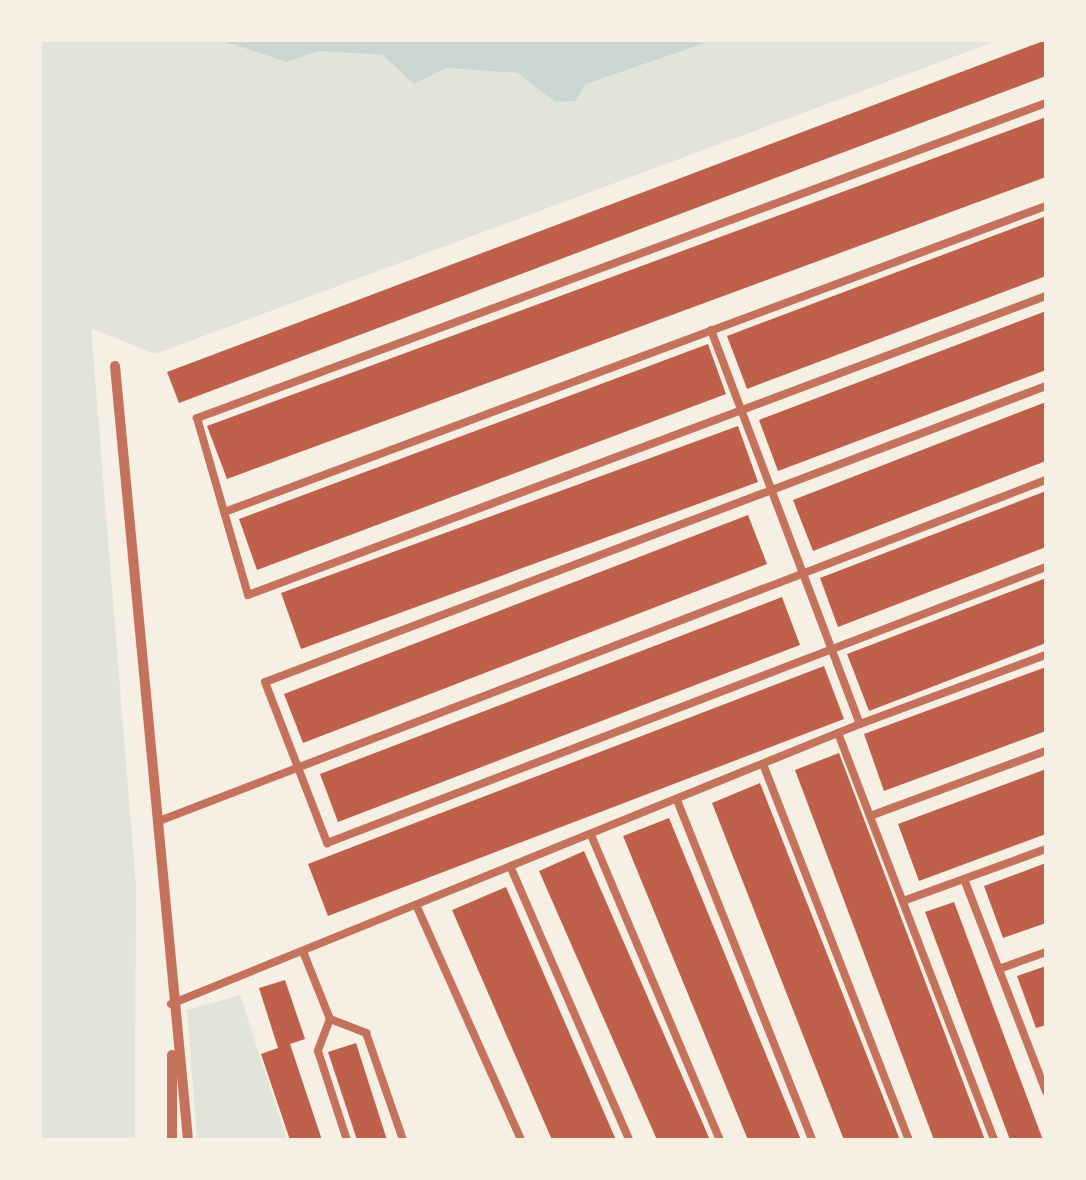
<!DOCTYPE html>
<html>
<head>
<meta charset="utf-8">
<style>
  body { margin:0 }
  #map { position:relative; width:1086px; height:1180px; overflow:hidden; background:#f6efe4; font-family:Montserrat,sans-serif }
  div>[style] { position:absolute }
  .green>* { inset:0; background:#e2e4dc }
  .water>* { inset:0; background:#c9d6d2 }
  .building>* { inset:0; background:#bf614a }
  .service>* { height:8px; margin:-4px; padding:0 4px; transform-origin:4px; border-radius:4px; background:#c5725c }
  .minor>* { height:10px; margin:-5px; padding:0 5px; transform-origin:5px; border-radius:5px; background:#c5725c }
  span { translate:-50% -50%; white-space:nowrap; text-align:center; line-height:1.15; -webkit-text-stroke:8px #f6efe4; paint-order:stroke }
  .frame { position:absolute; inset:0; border:42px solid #f6efe4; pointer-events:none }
</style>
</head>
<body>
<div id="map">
  <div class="green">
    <i style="clip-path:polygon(40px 40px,219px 40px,287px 62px,319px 51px,384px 55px,415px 83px,446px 68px,518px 73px,575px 101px,586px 84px,714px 40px,999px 40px,155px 354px,91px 328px,136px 886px,135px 1140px,40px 1140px)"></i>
    <i style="clip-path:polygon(240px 995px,287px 1140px,197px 1140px,187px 1010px)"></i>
  </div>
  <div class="water">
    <i style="clip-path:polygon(219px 40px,714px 40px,586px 84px,575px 101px,555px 102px,518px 73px,446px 68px,414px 84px,383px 55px,319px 51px,287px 62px)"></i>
  </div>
  <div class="building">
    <i style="clip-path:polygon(1046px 40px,1046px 76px,179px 403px,167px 372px)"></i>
    <i style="clip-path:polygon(1046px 117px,1046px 177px,227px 479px,207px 426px)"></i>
    <i style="clip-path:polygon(1046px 216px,1046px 276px,747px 389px,727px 336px)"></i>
    <i style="clip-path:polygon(1046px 311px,1046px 370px,778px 471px,759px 420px)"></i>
    <i style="clip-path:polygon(708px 344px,726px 394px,257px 570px,239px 519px)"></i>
    <i style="clip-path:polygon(1046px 402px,1046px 461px,813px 551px,793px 500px)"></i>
    <i style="clip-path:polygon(738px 426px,758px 482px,301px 649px,281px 593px)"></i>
    <i style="clip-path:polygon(1046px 491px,1046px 547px,838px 627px,820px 578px)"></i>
    <i style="clip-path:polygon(748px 515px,767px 564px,303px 743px,284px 694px)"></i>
    <i style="clip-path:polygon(1046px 578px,1046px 643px,869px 711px,847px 654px)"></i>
    <i style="clip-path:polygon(782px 597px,800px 645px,338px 822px,320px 774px)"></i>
    <i style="clip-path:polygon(824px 666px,844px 719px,328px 916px,308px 864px)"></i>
    <i style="clip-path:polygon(1046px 667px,1046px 731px,884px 791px,864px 734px)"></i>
    <i style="clip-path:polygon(839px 753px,985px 1140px,934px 1140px,795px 770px)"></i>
    <i style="clip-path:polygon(1046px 769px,1046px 834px,919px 881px,898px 824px)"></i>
    <i style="clip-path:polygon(760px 783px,900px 1140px,844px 1140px,712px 803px)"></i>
    <i style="clip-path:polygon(669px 818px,801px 1140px,748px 1140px,623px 836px)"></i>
    <i style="clip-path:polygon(584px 851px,710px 1140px,657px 1140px,539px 871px)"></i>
    <i style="clip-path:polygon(1046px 863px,1046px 923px,1003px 938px,984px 886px)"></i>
    <i style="clip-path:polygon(506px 887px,616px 1140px,552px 1140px,452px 910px)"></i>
    <i style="clip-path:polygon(954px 902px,1043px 1140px,1010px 1140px,925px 912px)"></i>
    <i style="clip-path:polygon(1046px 966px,1046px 1025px,1036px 1028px,1017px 976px)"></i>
    <i style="clip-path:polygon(285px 980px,305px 1039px,290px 1044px,322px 1140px,290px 1140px,261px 1054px,278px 1048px,259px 988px)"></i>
    <i style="clip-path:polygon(356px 1043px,387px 1140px,357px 1140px,328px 1052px)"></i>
  </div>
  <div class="service">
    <i style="left:1046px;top:103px;width:906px;rotate:159.64deg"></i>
    <i style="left:197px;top:418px;width:184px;rotate:73.9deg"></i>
    <i style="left:248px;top:595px;width:852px;rotate:-20.54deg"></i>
    <i style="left:711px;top:330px;width:421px;rotate:69.3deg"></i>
    <i style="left:860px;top:724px;width:198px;rotate:-20.4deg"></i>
    <i style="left:1046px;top:386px;width:835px;rotate:159.24deg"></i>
    <i style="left:265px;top:682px;width:173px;rotate:68.9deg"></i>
    <i style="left:327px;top:843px;width:770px;rotate:-21deg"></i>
    <i style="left:227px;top:511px;width:874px;rotate:-20.43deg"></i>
    <i style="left:838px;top:733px;width:436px;rotate:69deg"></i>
    <i style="left:763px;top:764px;width:403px;rotate:68.8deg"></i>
    <i style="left:677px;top:800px;width:366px;rotate:68.3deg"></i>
    <i style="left:870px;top:816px;width:188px;rotate:-20.3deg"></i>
    <i style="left:159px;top:821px;width:950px;rotate:-21.03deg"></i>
    <i style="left:591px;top:835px;width:331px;rotate:67.1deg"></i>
    <i style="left:511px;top:868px;width:296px;rotate:66.5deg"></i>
    <i style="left:964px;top:879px;width:228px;rotate:68.9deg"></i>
    <i style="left:903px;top:901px;width:152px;rotate:-20deg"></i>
    <i style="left:417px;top:907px;width:255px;rotate:65.9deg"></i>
    <i style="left:304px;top:954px;width:70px;rotate:68.2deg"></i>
    <i style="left:330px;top:1019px;width:34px;rotate:111deg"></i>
    <i style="left:318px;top:1051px;width:94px;rotate:72deg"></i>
    <i style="left:999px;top:969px;width:50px;rotate:-19.9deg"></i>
    <i style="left:171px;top:1004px;width:744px;rotate:-22.12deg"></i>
    <i style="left:330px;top:1019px;width:39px;rotate:21deg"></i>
    <i style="left:366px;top:1033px;width:113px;rotate:70.9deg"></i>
  </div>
  <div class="minor">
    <i style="left:115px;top:366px;width:777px;rotate:84.61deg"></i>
    <i style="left:172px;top:1055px;width:85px;rotate:90deg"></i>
  </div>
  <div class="frame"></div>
</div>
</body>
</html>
